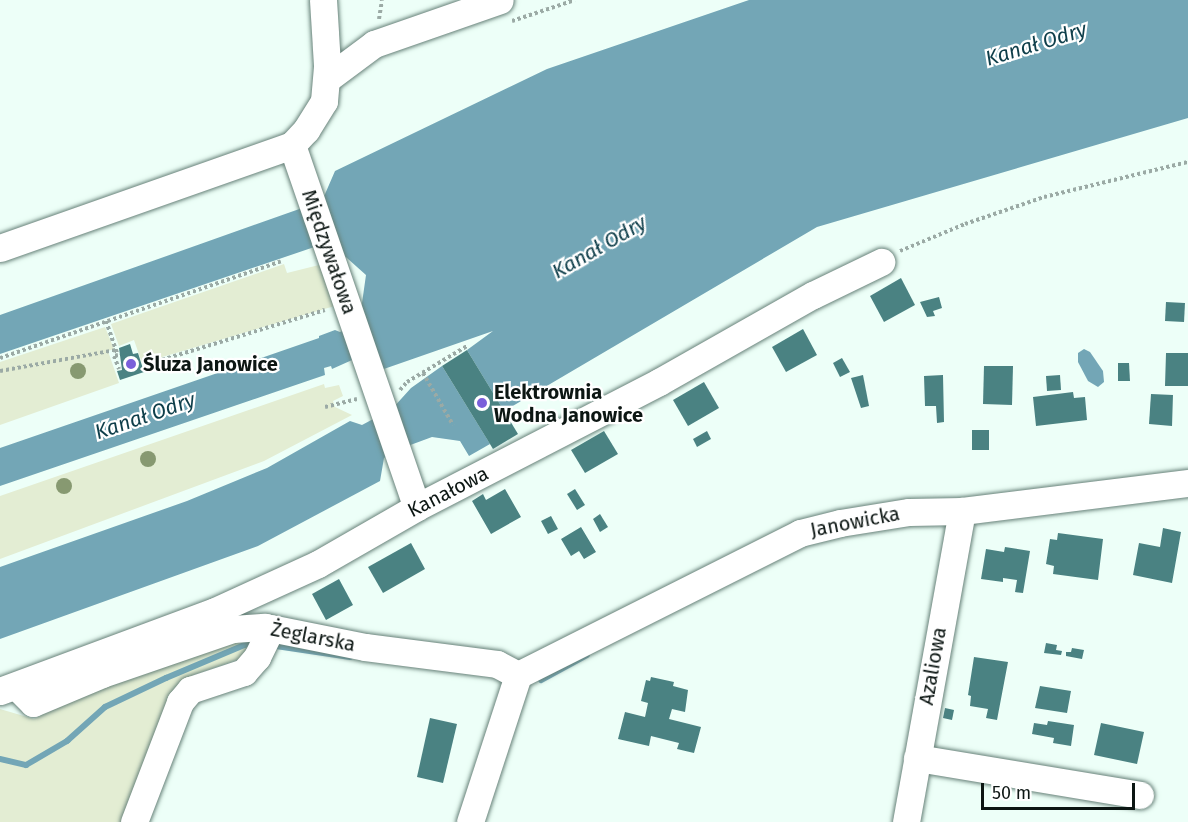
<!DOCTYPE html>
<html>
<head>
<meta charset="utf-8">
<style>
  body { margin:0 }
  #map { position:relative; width:1188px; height:822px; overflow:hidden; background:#edfff8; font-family:"Fira Sans",sans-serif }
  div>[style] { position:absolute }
  .green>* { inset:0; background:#e3edd3 }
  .water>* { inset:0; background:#73a6b6 }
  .stream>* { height:6px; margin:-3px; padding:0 3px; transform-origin:3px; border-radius:3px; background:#73a6b6 }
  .building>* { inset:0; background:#4a8282 }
  .path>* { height:4px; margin-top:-2px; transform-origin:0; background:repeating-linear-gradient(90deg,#9baaa5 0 3px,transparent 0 6px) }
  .roads { filter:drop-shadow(0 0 2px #678279) drop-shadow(0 0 2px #678279) }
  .minor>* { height:27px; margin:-13.5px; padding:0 13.5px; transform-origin:13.5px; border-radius:13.5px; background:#fff }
  .trees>* { width:16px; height:16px; margin:-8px; border-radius:50%; background:#879971 }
  .dots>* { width:16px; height:16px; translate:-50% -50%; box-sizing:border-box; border:3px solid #fff; border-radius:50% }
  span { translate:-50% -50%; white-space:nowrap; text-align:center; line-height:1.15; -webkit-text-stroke:4.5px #fff; paint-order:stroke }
  .street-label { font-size:20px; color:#0c1613 }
  .poi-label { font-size:20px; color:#0c1613; font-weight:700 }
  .left { translate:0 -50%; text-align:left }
  .water-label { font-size:21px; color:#0e3e4a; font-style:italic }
  .scale { position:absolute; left:981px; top:783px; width:154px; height:27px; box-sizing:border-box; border:3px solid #0c1613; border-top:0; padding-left:8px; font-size:18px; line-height:21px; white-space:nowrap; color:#0c1613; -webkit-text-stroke:4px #fff; paint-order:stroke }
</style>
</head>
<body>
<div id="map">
  <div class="green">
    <i style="clip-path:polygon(284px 264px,287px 273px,323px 264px,338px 305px,142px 363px,134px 340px,119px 346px,111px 324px)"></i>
    <i style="clip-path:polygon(105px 327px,114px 349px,108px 351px,119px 383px,0 425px,0 362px)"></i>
    <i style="clip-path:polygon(324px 384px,325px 388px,339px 385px,343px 396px,333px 401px,335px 407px,352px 415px,264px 461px,0 559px,0 496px)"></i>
    <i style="clip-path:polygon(249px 639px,252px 650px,242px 658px,193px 675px,124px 822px,0 822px,0 709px,34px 719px,125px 673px,172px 656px)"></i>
  </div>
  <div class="water">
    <i style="clip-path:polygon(749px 0,1188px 0,1188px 118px,817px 227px,504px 411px,467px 350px,493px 331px,381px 370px,370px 352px,332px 369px,331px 366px,324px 368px,325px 375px,0 486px,0 448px,319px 338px,319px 336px,335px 330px,340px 332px,359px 324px,366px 275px,329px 242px,0 354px,0 315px,322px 201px,335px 171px,547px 69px)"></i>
    <i style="clip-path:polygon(1084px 349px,1090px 352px,1103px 371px,1104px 382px,1098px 387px,1088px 381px,1078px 362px,1078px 353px)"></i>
    <i style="clip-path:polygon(442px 366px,490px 444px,469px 456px,460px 441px,432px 437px,405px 447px,384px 458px,380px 481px,258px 546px,0 639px,0 567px,187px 501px,267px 468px,350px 421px,362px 425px,392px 409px,411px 388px)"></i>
  </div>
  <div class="stream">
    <i style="left:276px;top:646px;width:75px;rotate:8.5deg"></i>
    <i style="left:541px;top:680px;width:52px;rotate:-28.5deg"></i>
    <i style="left:0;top:759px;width:27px;rotate:13deg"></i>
    <i style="left:26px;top:765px;width:48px;rotate:-30.3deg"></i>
    <i style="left:67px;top:741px;width:51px;rotate:-41.8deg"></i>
    <i style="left:105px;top:707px;width:68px;rotate:-25.4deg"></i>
    <i style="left:166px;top:678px;width:85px;rotate:-22.9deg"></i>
    <i style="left:244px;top:645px;width:10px;rotate:-11deg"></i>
  </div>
  <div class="building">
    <i style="clip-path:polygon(901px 278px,915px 305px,884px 322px,870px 296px)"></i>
    <i style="clip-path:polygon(939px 297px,942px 308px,933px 311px,935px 316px,927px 317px,920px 302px)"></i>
    <i style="clip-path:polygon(1166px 302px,1185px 303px,1184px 322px,1165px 321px)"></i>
    <i style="clip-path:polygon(803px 329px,817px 355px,786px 372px,772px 347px)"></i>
    <i style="clip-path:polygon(130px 344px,133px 354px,138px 353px,144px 372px,120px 380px,117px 371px,122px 370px,119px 348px)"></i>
    <i style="clip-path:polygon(467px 350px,518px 434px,493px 449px,442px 366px)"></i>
    <i style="clip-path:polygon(1166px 353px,1188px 353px,1188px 386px,1165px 386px)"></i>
    <i style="clip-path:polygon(842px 358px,850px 372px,840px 377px,833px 363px)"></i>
    <i style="clip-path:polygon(1118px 363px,1129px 363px,1130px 381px,1118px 381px)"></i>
    <i style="clip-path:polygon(984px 366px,1013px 366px,1012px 405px,983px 404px)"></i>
    <i style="clip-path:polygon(863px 375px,869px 406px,861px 408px,851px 378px)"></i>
    <i style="clip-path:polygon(943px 375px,944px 422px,937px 423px,936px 406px,925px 406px,924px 376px)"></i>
    <i style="clip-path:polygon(1060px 375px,1061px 390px,1047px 391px,1046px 376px)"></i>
    <i style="clip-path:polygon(704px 382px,719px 408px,688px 426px,673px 400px)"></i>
    <i style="clip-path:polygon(1073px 392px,1074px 398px,1085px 397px,1087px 420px,1036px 426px,1033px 397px)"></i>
    <i style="clip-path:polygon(1151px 394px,1173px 395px,1172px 426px,1149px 424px)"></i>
    <i style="clip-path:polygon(972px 430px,989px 430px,989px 450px,972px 450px)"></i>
    <i style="clip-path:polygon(604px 431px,618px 454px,585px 473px,571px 450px)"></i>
    <i style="clip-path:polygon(707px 431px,711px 439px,697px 447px,693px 439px)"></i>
    <i style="clip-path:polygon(505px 489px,521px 517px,491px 534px,472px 501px,483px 494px,486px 500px)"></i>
    <i style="clip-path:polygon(575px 489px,585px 505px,577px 510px,567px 494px)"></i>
    <i style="clip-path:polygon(600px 514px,608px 527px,600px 532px,593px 519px)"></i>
    <i style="clip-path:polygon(551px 516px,558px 529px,548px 534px,541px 521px)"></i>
    <i style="clip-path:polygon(581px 527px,596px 552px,584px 559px,579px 551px,571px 556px,561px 539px)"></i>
    <i style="clip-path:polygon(1163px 528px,1181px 532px,1172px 583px,1133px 575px,1139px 543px,1160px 547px)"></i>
    <i style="clip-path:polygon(1058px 533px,1103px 539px,1098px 580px,1053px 574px,1054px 566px,1046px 564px,1050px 539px,1057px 540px)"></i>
    <i style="clip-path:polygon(411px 543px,425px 569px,383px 593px,368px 567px)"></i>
    <i style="clip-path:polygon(1005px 547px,1030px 551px,1023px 593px,1015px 592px,1017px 580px,1003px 578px,1003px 582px,981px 579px,986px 549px,1004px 552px)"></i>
    <i style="clip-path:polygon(339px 579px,353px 605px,326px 620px,312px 594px)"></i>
    <i style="clip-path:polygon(1046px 643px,1057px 645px,1056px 650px,1062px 651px,1061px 655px,1044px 653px)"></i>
    <i style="clip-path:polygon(1072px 648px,1084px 650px,1082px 659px,1066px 656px,1066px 652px,1071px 652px)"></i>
    <i style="clip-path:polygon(974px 657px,1008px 662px,997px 720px,986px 718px,988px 709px,970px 706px,971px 696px,968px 695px)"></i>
    <i style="clip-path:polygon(651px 677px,674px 682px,673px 686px,688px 690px,685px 712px,672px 709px,669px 719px,701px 727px,694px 753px,677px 749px,679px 743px,651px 736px,649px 746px,618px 739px,625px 712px,645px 717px,648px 703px,641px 701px,646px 680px,650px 681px)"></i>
    <i style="clip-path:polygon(1040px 686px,1071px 691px,1067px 713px,1035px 708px)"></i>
    <i style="clip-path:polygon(945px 708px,954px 710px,952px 720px,943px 718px)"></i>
    <i style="clip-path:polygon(430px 718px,457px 724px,443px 783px,417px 777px)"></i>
    <i style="clip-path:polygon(1048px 721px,1074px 725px,1071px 746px,1053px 743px,1054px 738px,1032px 734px,1034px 723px,1047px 725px)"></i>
    <i style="clip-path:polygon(1101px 723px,1144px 732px,1137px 764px,1094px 755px)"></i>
  </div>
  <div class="path">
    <i style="left:379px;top:19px;width:19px;rotate:-81deg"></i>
    <i style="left:512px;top:21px;width:66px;rotate:-18.4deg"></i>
    <i style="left:900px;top:251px;width:70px;rotate:-22.6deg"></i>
    <i style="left:965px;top:224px;width:83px;rotate:-18.9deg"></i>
    <i style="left:1044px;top:197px;width:148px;rotate:-13.7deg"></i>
    <i style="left:106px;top:321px;width:36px;rotate:71deg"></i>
    <i style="left:118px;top:355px;width:4px;rotate:166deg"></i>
    <i style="left:114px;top:356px;width:14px;rotate:69deg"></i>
    <i style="left:0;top:358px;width:297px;rotate:-19deg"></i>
    <i style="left:145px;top:365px;width:188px;rotate:-17deg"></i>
    <i style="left:0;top:371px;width:118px;rotate:-10.3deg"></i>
    <i style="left:423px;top:373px;width:60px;rotate:60deg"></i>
    <i style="left:400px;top:390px;width:11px;rotate:-49deg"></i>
    <i style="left:407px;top:382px;width:70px;rotate:-31deg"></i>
    <i style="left:325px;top:407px;width:33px;rotate:-14deg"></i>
  </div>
  <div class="roads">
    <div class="minor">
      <i style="left:327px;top:79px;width:59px;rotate:-36.7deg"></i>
      <i style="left:374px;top:44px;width:133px;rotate:-19.2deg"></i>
      <i style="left:292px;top:145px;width:383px;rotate:71deg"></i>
      <i style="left:0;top:248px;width:310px;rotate:-19.4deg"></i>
      <i style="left:292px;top:145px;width:21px;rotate:-47deg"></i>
      <i style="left:306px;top:130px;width:34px;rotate:-58deg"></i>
      <i style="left:324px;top:101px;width:36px;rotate:-85deg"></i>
      <i style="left:327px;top:65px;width:65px;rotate:-93.5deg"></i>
      <i style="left:518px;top:675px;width:316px;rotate:-26.7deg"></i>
      <i style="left:800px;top:533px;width:41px;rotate:-14deg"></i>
      <i style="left:840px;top:523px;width:70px;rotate:-9.1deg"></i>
      <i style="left:909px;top:512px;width:53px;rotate:-1.1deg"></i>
      <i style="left:962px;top:511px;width:228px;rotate:-7.1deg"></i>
      <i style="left:16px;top:686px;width:24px;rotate:45deg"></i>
      <i style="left:33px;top:703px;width:75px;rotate:-22.8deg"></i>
      <i style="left:102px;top:674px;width:139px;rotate:-19deg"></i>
      <i style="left:233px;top:629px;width:32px;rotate:-4deg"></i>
      <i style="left:265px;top:627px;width:102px;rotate:11.3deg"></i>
      <i style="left:365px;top:647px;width:133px;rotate:7.3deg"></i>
      <i style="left:497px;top:664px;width:24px;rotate:28deg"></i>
      <i style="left:0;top:691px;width:229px;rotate:-20.4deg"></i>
      <i style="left:215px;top:611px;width:113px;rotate:-24.5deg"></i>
      <i style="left:318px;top:564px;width:114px;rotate:-29.9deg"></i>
      <i style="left:417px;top:507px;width:272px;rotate:-27.3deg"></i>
      <i style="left:659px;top:382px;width:177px;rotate:-29.5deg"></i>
      <i style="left:813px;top:295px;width:76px;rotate:-25.9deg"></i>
      <i style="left:917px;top:758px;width:226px;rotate:9.4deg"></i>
      <i style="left:134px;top:822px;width:129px;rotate:-69deg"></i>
      <i style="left:180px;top:702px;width:16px;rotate:-50deg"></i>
      <i style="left:190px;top:690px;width:57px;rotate:-18.4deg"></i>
      <i style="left:244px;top:672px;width:20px;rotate:-49deg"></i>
      <i style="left:257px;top:657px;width:32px;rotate:-64deg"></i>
      <i style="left:470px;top:822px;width:155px;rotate:-71.9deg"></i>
      <i style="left:906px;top:822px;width:316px;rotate:-79.8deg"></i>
    </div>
  </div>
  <div class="trees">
    <i style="left:78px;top:371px"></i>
    <i style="left:148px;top:459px"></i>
    <i style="left:64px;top:486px"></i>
  </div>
  <div class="dots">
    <i style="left:131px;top:364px;background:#7a5fda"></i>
    <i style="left:482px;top:403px;background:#7a5fda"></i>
  </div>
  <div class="street-label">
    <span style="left:329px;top:252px;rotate:71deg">Międzywałowa</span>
    <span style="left:448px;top:492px;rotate:-27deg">Kanałowa</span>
    <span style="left:855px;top:522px;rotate:-11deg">Janowicka</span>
    <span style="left:313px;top:637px;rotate:11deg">Żeglarska</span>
    <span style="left:933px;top:666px;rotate:-80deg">Azaliowa</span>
  </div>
  <div class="poi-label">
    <span class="left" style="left:143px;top:364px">Śluza Janowice</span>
    <span class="left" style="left:494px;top:404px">Elektrownia<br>Wodna Janowice</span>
  </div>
  <div class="water-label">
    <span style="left:1036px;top:44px;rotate:-17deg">Kanał Odry</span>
    <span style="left:599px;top:247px;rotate:-30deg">Kanał Odry</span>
    <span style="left:145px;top:416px;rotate:-19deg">Kanał Odry</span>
  </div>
  <div class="scale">50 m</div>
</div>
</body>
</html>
